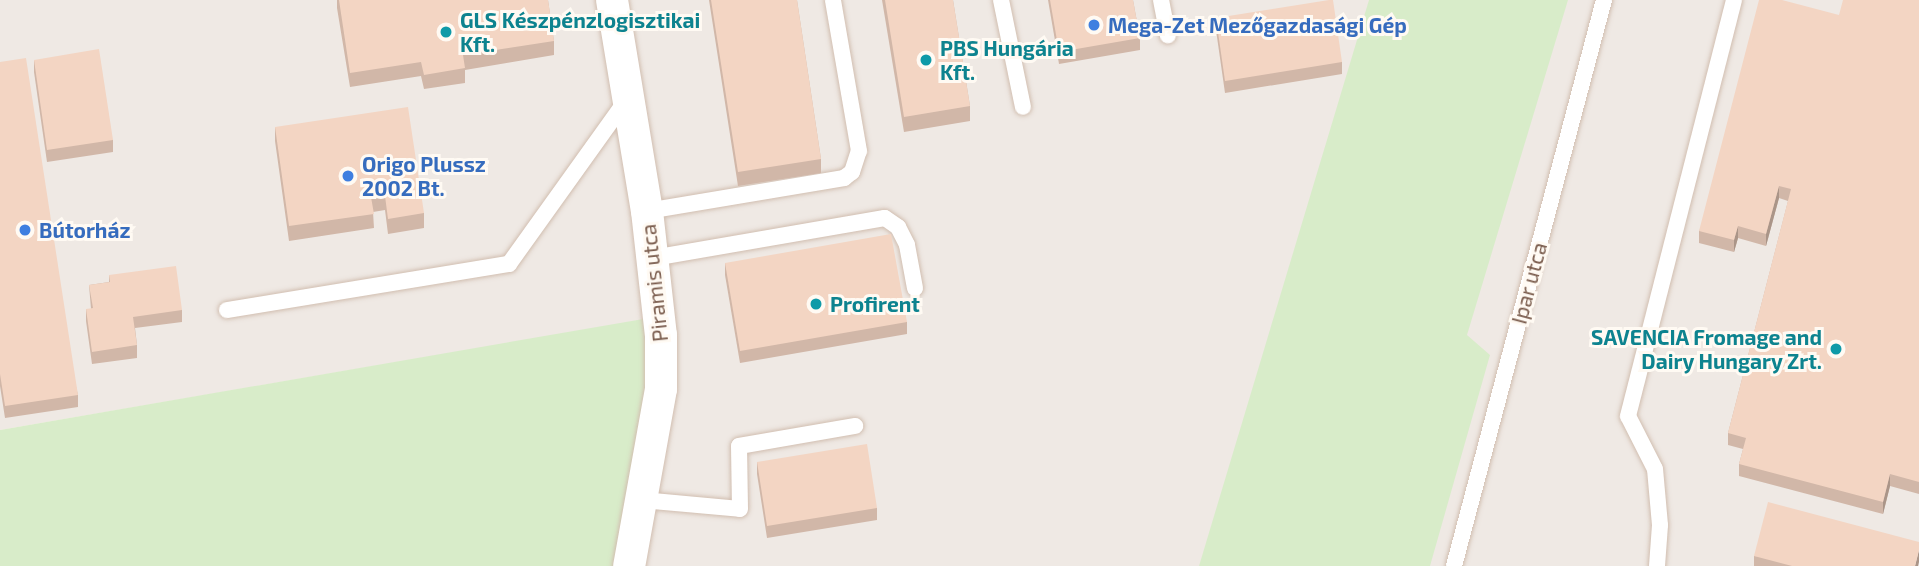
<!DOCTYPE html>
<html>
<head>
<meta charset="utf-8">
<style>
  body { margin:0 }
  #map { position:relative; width:1919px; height:566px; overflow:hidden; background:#fdf6ec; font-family:"Exo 2",sans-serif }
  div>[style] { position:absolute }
  .industrial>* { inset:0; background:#efe9e4 }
  .green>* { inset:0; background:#d8ecc9 }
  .roads { filter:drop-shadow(0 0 2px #d1beb0) drop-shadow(0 0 2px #d1beb0) }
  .service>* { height:16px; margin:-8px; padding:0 8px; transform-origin:8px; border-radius:8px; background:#fff }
  .minor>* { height:32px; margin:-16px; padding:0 16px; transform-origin:16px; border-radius:16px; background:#fff }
  .wall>* { inset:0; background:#d1b7a8 }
  .shaded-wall>* { inset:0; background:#aa9588 }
  .building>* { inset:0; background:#f3d5c3 }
  .dots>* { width:19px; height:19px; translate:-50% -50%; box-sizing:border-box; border:4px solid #fffaf3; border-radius:50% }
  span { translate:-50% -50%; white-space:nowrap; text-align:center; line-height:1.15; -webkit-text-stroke:6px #fffaf3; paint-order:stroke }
  .culture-label { font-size:21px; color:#0d838f; font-weight:700 }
  .left { translate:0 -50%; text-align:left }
  .right { translate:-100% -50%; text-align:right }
  .shop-label { font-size:21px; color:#366cbe; font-weight:700 }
  .street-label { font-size:21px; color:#7a5c4d }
</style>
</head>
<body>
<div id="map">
  <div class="industrial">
    <i style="clip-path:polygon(0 0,1919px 0,1919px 566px,626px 566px,655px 318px,0 430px)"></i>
  </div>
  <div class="green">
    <i style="clip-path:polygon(1369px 0,1568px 0,1467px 335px,1490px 355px,1430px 566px,1199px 566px)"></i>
    <i style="clip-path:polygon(655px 317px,626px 566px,0 566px,0 430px)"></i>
  </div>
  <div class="roads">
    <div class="service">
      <i style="left:1001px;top:0;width:109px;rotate:78.4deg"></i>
      <i style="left:1161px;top:0;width:36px;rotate:79deg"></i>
      <i style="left:647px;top:211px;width:200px;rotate:-9.5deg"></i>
      <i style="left:844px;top:178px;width:10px;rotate:-37deg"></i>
      <i style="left:852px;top:172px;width:22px;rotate:-72deg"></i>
      <i style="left:859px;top:151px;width:153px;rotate:-99.8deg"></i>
      <i style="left:653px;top:258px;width:235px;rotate:-9.8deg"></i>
      <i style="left:885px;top:218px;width:16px;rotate:35deg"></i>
      <i style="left:898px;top:227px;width:20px;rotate:63deg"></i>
      <i style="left:907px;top:245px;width:44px;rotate:79.5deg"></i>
      <i style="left:227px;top:310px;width:286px;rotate:-9.3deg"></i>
      <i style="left:509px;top:264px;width:203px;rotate:-54.4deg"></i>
      <i style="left:642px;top:500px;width:98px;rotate:5.2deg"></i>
      <i style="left:740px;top:509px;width:63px;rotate:-90.9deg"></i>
      <i style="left:739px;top:446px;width:118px;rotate:-9.8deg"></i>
      <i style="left:1454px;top:566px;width:586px;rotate:-75.16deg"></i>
      <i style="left:1657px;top:566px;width:41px;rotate:-85.8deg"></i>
      <i style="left:1660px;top:525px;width:56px;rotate:-95.1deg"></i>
      <i style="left:1655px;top:469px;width:59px;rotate:-117deg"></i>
      <i style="left:1628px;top:416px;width:429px;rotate:-75.7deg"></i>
    </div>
    <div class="minor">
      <i style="left:612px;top:0;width:214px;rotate:80.6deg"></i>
      <i style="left:647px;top:211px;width:125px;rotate:83.6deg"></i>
      <i style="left:661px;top:335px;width:54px;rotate:90deg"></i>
      <i style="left:661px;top:389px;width:180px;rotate:100.2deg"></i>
    </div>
  </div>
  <div class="wall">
    <i style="clip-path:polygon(337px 0,548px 0,554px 41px,554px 55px,465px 70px,465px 83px,424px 89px,421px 76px,350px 87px,337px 8px)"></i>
    <i style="clip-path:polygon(709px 0,797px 0,821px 159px,821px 173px,738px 186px)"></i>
    <i style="clip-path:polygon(882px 0,953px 0,970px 106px,970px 121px,904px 132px)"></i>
    <i style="clip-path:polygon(1048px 0,1133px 0,1140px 38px,1140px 50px,1059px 64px)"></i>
    <i style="clip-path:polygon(1919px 0,1919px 494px,1890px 486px,1883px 514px,1739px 476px,1739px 464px,1743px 449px,1728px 445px,1728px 433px,1788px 201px,1779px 198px,1766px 246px,1738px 238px,1734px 252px,1699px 243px,1699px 231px,1839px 15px)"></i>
    <i style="clip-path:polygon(1216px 18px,1342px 62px,1342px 74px,1225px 93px,1216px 30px)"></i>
    <i style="clip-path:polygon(34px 60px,113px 140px,113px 152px,47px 162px,34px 72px)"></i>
    <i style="clip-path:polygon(0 62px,78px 395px,78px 407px,5px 418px,0 386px)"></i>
    <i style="clip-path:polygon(275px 127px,424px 213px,424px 228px,388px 234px,385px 210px,373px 212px,374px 228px,289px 241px,275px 141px)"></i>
    <i style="clip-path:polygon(725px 263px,907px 322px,907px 334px,740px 363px,725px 275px)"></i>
    <i style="clip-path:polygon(109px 275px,182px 310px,182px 322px,135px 328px,137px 345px,137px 358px,92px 364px,86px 321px,86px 309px,91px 309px,89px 285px,109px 282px)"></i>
    <i style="clip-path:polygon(757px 462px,877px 508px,877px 520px,767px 538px,757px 474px)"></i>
    <i style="clip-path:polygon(1754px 556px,1918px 566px,1754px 566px)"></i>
  </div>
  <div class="shaded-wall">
    <i style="clip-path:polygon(1779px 186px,1779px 198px,1766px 246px,1766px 234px)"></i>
    <i style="clip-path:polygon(1738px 226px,1738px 238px,1734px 252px,1734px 240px)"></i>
    <i style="clip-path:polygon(1890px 474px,1890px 486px,1883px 514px,1883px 502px)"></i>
    <i style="clip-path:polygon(1919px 550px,1919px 562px,1918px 566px,1915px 566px)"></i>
  </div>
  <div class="building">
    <i style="clip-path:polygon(339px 0,548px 0,554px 41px,463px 55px,465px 68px,424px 75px,421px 62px,350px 73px)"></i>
    <i style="clip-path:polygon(711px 0,797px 0,821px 159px,738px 172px)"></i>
    <i style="clip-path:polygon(885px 0,953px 0,970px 106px,904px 117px)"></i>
    <i style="clip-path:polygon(1050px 0,1133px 0,1140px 38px,1059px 52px)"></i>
    <i style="clip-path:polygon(1329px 0,1333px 0,1342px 62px,1225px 81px,1216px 18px)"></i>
    <i style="clip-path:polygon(1759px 0,1782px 0,1839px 15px,1843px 0,1919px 0,1919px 482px,1890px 474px,1883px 502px,1739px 464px,1746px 438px,1728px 433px,1791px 189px,1779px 186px,1766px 234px,1738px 226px,1734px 240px,1699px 231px)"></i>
    <i style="clip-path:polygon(99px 49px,113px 140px,47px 150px,34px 60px)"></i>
    <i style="clip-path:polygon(26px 58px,78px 395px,5px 406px,0 374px,0 62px)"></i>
    <i style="clip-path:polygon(408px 107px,424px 213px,388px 219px,385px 196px,371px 197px,374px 214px,289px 226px,275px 127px)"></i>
    <i style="clip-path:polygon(891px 234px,907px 322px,740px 351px,725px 263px)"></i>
    <i style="clip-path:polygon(176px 266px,182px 310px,133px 317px,137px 345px,92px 352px,86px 309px,93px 308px,89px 285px,110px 282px,109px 275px)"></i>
    <i style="clip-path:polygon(867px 444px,877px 508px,767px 526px,757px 462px)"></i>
    <i style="clip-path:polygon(1768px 502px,1919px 542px,1919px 550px,1915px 566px,1792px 566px,1754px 556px)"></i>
  </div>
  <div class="dots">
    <i style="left:1094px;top:25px;background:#3f7fe0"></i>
    <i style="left:446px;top:32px;background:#0f9aa8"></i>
    <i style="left:926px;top:60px;background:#0f9aa8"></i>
    <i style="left:348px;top:176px;background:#3f7fe0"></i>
    <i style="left:25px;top:230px;background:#3f7fe0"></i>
    <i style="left:816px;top:304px;background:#0f9aa8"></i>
    <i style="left:1836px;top:349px;background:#0f9aa8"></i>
  </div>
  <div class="culture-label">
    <span class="left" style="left:460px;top:32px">GLS Készpénzlogisztikai<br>Kft.</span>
    <span class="left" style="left:940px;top:60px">PBS Hungária<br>Kft.</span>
    <span class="left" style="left:830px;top:304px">Profirent</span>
    <span class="right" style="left:1822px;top:349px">SAVENCIA Fromage and<br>Dairy Hungary Zrt.</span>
  </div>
  <div class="shop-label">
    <span class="left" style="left:1108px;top:25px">Mega-Zet Mezőgazdasági Gép</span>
    <span class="left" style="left:362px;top:176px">Origo Plussz<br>2002 Bt.</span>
    <span class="left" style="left:39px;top:230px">Bútorház</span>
  </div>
  <div class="street-label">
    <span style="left:654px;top:283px;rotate:-96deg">Piramis utca</span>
    <span style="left:1529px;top:283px;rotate:-75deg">Ipar utca</span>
  </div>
</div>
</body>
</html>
